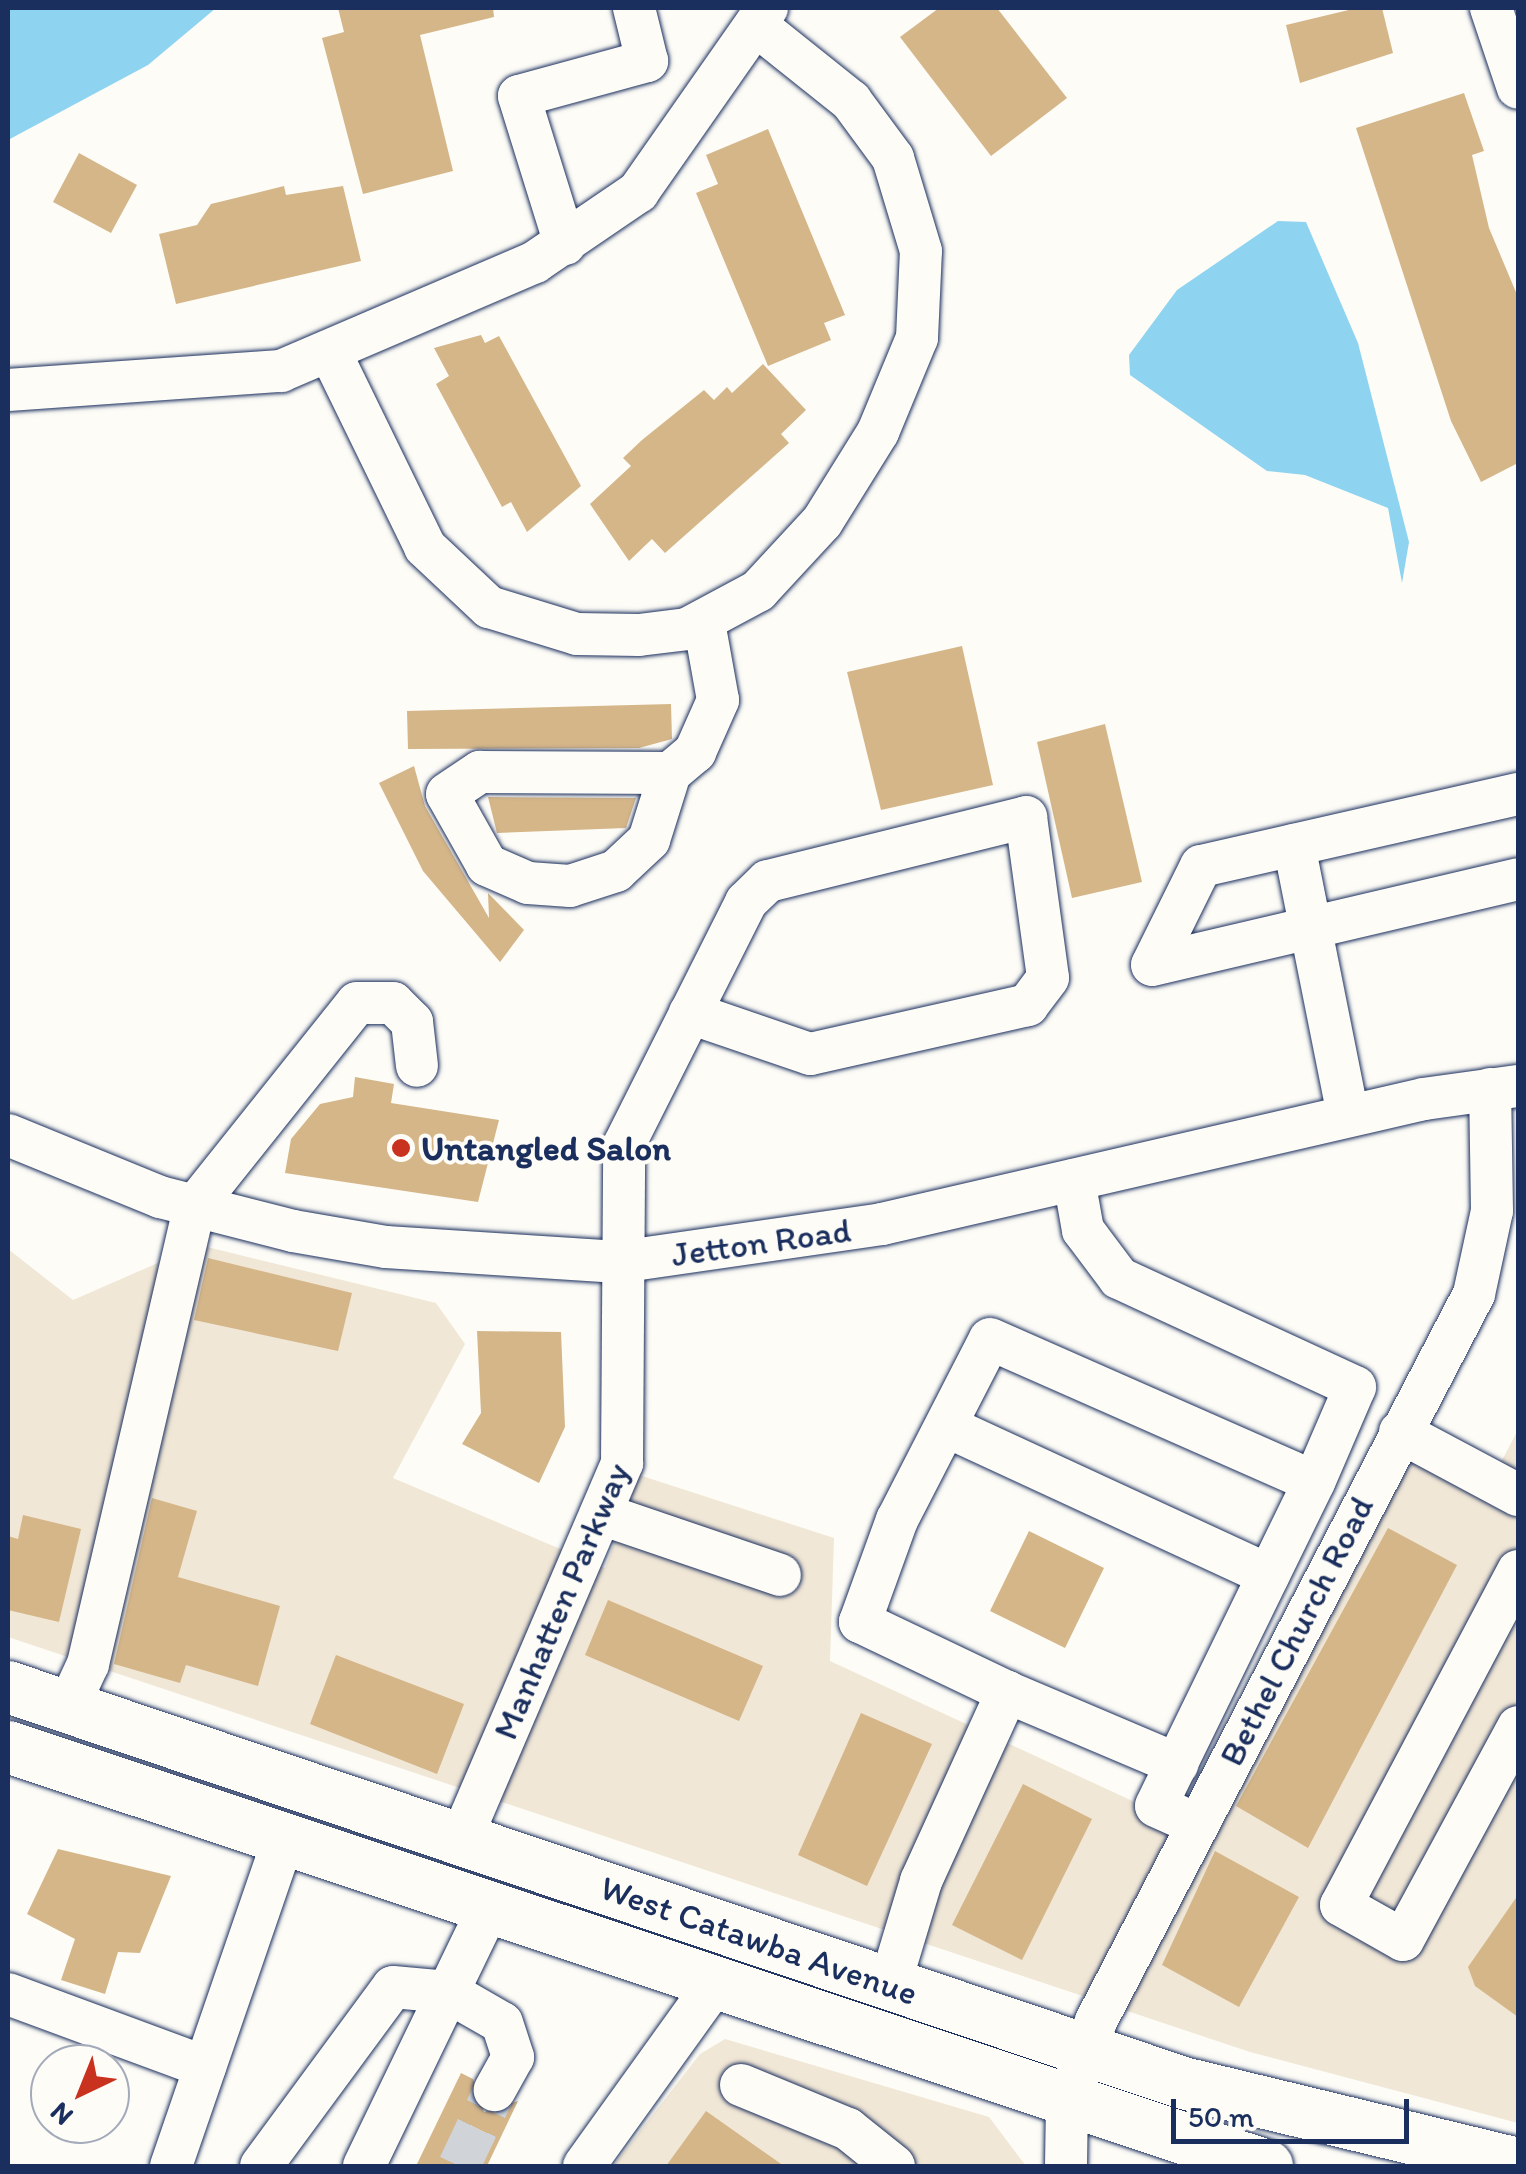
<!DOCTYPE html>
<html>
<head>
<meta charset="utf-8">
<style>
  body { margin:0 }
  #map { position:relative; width:1526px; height:2174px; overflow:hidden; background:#fdfcf7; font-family:Itim,sans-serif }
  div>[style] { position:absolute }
  .built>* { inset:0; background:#f1e7d6 }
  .water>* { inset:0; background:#8ed3ef }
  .building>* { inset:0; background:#d5b689 }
  .minor-tunnel>* { height:42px; margin-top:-21px; transform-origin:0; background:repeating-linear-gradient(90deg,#d0d3d8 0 42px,transparent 0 63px) }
  .roads { filter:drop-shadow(0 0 2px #1b2f5e) drop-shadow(0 0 2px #1b2f5e) }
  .minor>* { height:42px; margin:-21px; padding:0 21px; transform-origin:21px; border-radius:21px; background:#fdfcf7 }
  .major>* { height:52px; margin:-26px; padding:0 26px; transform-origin:26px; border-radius:26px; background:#fdfcf7 }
  .dots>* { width:28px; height:28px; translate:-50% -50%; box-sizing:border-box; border:5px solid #fdfcf7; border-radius:50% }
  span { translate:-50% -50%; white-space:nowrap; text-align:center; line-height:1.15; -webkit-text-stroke:8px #fdfcf7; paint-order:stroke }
  .poi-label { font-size:35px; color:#1b2f5e; font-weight:700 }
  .left { translate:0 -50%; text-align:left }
  .street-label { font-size:35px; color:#1b2f5e }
  .frame { position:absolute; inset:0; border:10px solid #1b2f5e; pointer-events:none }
  .north { position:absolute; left:30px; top:2044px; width:100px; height:100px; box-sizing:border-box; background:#fdfcf7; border:2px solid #a3aaba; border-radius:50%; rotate:223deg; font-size:28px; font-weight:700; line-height:40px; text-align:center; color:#1b2f5e }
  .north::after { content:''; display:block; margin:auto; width:35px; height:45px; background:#c8321e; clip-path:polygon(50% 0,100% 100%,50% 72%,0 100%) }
  .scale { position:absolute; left:1171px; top:2099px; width:238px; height:45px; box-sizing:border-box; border:5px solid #1b2f5e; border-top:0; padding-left:12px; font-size:30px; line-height:35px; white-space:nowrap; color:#1b2f5e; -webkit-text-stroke:8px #fdfcf7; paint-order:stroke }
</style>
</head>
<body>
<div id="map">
  <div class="built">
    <i style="clip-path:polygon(199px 1245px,436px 1303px,465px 1344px,393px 1478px,605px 1568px,639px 1475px,834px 1538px,830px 1661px,1206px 1835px,1394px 1471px,1415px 1459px,1484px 1494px,1518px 1430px,1518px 2123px,1250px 2052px,8px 1637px,8px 1249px,73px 1300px)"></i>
    <i style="clip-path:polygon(725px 2039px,989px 2117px,1026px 2166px,613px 2166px,700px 2054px)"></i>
  </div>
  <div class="water">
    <i style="clip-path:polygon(8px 8px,216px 8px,148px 65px,8px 140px)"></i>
    <i style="clip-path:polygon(1278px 221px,1306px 222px,1358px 343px,1409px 542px,1402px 583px,1388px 508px,1305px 475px,1267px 471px,1130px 375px,1129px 355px,1177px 290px)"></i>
  </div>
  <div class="building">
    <i style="clip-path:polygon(338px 8px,493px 8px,494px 17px,420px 35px,453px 171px,363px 194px,322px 38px,344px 32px)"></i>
    <i style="clip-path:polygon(939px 8px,997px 8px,1067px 98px,991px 156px,900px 37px)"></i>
    <i style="clip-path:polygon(1357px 8px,1382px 8px,1393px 53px,1300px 83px,1286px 25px)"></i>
    <i style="clip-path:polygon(1464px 93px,1484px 151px,1472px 155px,1489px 228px,1518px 297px,1518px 463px,1481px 482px,1451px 421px,1356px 128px)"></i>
    <i style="clip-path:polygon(768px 129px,845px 315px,824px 323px,831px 340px,768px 366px,696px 193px,718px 184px,706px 155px)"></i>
    <i style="clip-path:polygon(79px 153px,137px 185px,111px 233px,53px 202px)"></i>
    <i style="clip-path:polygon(284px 186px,286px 195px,343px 186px,361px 261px,176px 304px,159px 234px,197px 225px,211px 204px)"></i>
    <i style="clip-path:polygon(481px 335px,485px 343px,499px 336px,581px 486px,527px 532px,511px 502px,502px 507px,436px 384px,449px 376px,434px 348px)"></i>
    <i style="clip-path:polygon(763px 364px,806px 410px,781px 434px,789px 443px,665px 553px,652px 539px,629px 561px,590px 504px,631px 466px,623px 458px,642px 440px,704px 390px,714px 400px,727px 387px,732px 393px)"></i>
    <i style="clip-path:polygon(962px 646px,993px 785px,881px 810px,847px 672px)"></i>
    <i style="clip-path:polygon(671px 704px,672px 739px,639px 748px,408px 749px,407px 711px)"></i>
    <i style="clip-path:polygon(1105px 724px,1142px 882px,1072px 898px,1037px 742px)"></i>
    <i style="clip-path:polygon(414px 766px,425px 806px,489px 918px,488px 893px,524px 930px,500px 962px,423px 871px,379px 783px)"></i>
    <i style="clip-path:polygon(488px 797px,636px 798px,626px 828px,497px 833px)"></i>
    <i style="clip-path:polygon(355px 1077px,394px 1084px,391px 1103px,499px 1120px,478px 1202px,285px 1173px,291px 1139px,320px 1104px,353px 1097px)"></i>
    <i style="clip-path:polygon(208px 1258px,352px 1293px,338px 1351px,194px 1320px)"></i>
    <i style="clip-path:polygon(477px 1331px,561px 1332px,565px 1427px,539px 1483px,462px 1444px,481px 1413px)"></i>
    <i style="clip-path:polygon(152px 1498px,197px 1511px,178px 1577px,280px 1606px,258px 1686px,186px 1665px,180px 1683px,114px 1664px)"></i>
    <i style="clip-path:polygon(23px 1515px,81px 1529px,59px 1622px,8px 1610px,8px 1536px,18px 1539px)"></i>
    <i style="clip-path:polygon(1388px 1528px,1457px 1565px,1308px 1848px,1236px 1806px)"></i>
    <i style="clip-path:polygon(1029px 1531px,1104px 1568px,1065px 1648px,990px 1611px)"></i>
    <i style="clip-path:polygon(608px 1600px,763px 1666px,739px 1721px,585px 1655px)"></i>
    <i style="clip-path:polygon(336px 1655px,464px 1704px,437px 1774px,310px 1724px)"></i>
    <i style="clip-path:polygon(861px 1713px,932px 1744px,867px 1886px,798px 1855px)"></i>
    <i style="clip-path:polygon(1023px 1784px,1092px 1819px,1022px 1960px,952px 1925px)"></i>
    <i style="clip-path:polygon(58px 1849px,171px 1876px,140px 1953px,118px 1952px,105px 1994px,61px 1980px,75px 1939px,27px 1914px)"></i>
    <i style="clip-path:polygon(1215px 1851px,1299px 1897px,1239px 2007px,1162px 1965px)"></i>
    <i style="clip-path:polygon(1518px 1895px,1518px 2017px,1475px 1986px,1468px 1967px)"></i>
    <i style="clip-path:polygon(461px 2073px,473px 2079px,484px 2112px,518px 2101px,487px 2166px,416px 2166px)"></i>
    <i style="clip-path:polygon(706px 2111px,784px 2166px,666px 2166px)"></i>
  </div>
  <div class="minor-tunnel">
    <i style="left:459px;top:2166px;width:84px;rotate:-64.7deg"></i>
  </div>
  <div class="roads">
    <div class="minor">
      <i style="left:1491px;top:8px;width:84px;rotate:71.4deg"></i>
      <i style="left:565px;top:244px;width:155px;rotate:-107.3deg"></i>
      <i style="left:519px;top:96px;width:133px;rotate:-15.3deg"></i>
      <i style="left:647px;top:61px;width:55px;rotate:-103.8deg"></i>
      <i style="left:332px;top:356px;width:212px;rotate:64deg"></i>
      <i style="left:425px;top:547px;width:88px;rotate:43.2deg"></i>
      <i style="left:489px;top:607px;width:92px;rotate:17.1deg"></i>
      <i style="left:577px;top:634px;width:62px;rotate:0.9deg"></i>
      <i style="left:639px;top:635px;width:48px;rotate:-7.1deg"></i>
      <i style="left:687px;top:629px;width:81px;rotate:-28.2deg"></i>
      <i style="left:758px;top:591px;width:94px;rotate:-47.2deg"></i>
      <i style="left:822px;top:522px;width:106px;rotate:-58.1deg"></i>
      <i style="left:878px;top:432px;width:102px;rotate:-67.5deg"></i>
      <i style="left:917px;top:338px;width:87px;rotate:-87.4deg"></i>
      <i style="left:921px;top:251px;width:97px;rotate:-106.8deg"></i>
      <i style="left:893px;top:158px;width:71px;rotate:-126.4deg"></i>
      <i style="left:851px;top:101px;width:120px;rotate:-141.4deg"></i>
      <i style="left:8px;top:390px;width:274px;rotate:-4deg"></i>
      <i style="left:281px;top:371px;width:276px;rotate:-23.2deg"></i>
      <i style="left:535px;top:262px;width:125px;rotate:-34.2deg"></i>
      <i style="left:638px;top:192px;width:225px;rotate:-55deg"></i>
      <i style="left:670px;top:773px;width:70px;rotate:107.4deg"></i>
      <i style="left:649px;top:840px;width:45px;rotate:136.8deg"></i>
      <i style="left:616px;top:871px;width:48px;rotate:161.9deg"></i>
      <i style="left:570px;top:886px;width:42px;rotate:-175.9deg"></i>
      <i style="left:528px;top:883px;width:45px;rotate:-156.3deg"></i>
      <i style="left:487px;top:865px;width:81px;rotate:-119.4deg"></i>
      <i style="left:447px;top:794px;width:40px;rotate:-34deg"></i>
      <i style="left:480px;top:772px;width:190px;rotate:0.3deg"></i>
      <i style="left:670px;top:773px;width:33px;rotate:-40deg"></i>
      <i style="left:695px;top:752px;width:57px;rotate:-66.1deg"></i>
      <i style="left:718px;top:700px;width:79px;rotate:-100.2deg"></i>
      <i style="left:1518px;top:794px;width:325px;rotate:167.2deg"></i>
      <i style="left:1201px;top:866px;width:110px;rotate:116.3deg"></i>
      <i style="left:1152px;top:965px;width:376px;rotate:-13.2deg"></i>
      <i style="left:1294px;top:845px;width:276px;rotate:78.7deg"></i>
      <i style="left:8px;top:1135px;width:164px;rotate:22.2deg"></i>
      <i style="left:160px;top:1197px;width:137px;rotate:14.3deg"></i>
      <i style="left:293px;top:1231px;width:94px;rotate:9.8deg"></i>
      <i style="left:386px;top:1247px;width:233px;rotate:3.7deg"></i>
      <i style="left:619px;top:1262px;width:266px;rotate:-8.2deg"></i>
      <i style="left:882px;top:1224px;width:556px;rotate:-12.99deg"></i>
      <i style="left:1424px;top:1099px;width:95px;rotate:-7.9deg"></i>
      <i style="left:1074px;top:1180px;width:51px;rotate:79.8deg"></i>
      <i style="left:1083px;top:1230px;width:60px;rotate:53.1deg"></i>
      <i style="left:1119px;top:1278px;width:260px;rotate:24.8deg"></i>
      <i style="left:1355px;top:1387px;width:103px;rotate:113.3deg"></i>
      <i style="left:948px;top:1427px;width:353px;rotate:24.8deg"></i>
      <i style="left:1400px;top:1432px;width:134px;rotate:28.1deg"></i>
      <i style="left:601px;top:1514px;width:189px;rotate:18.8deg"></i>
      <i style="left:1518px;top:1571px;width:378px;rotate:117.9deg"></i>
      <i style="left:1341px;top:1905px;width:71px;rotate:29.4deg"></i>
      <i style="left:1403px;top:1940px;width:242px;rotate:-61.6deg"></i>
      <i style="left:1007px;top:1692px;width:185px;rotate:23deg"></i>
      <i style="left:68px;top:1707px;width:47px;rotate:-65.1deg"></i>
      <i style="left:88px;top:1664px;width:469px;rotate:-76.9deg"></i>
      <i style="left:194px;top:1207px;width:261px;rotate:-51.4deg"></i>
      <i style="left:357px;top:1003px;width:36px"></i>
      <i style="left:393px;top:1003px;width:27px;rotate:45deg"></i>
      <i style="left:412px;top:1022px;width:44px;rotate:83.5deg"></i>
      <i style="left:461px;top:1839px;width:409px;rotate:-66.8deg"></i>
      <i style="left:622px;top:1463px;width:318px;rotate:-89.6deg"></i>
      <i style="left:624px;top:1145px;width:272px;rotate:-63.3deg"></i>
      <i style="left:746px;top:902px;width:30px;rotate:-44deg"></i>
      <i style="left:768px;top:881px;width:266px;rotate:-13.9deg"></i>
      <i style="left:1026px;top:817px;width:162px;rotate:82.2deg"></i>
      <i style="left:1048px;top:978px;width:34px;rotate:127deg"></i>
      <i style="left:1028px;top:1005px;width:223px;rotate:167.3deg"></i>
      <i style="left:810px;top:1054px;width:127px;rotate:-161.1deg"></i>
      <i style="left:890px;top:1984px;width:108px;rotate:-73.2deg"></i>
      <i style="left:921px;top:1881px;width:208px;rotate:-65.5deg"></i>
      <i style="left:1007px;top:1692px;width:163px;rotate:-154.5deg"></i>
      <i style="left:860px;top:1622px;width:109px;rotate:-70.1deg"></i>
      <i style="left:897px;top:1520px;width:203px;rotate:-62.8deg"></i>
      <i style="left:990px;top:1339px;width:354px;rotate:23.8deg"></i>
      <i style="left:1314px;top:1482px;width:360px;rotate:116deg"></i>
      <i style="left:1156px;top:1806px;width:44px;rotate:24.2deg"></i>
      <i style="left:8px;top:1994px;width:210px;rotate:20.3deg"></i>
      <i style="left:741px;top:2085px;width:116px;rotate:22.4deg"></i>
      <i style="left:848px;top:2129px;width:59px;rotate:38.8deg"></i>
      <i style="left:171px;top:2166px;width:344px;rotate:-71deg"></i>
      <i style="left:261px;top:2166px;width:222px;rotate:-53.6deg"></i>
      <i style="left:393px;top:1987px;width:55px;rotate:5.2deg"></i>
      <i style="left:448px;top:1992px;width:62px;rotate:29.9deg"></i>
      <i style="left:502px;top:2023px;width:36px;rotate:72deg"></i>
      <i style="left:513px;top:2057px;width:38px;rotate:119deg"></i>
      <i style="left:364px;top:2166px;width:288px;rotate:-64.2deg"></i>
      <i style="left:584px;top:2166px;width:223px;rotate:-54.3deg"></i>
      <i style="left:1066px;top:2166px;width:62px;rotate:-89.1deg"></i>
      <i style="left:1067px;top:2104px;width:88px;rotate:-70.7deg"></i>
      <i style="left:1096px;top:2021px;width:819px;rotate:-62.53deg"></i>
      <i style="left:1474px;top:1294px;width:85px;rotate:-77.8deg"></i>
      <i style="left:1492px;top:1211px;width:122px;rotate:-90.9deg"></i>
    </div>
    <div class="major">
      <i style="left:8px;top:1687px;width:1240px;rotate:18.62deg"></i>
      <i style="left:1183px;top:2083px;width:345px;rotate:13.6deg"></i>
      <i style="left:8px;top:1747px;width:1327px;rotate:18.41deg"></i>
    </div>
  </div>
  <div class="dots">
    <i style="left:401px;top:1148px;background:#c8321e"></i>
  </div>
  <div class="poi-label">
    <span class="left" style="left:421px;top:1148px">Untangled Salon</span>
  </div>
  <div class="street-label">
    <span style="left:761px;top:1242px;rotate:-8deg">Jetton Road</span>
    <span style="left:561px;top:1601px;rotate:-67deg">Manhatten Parkway</span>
    <span style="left:1296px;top:1631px;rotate:-63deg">Bethel Church Road</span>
    <span style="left:759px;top:1940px;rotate:19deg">West Catawba Avenue</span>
  </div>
  <div class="frame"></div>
  <div class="north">N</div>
  <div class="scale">50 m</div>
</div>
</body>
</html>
